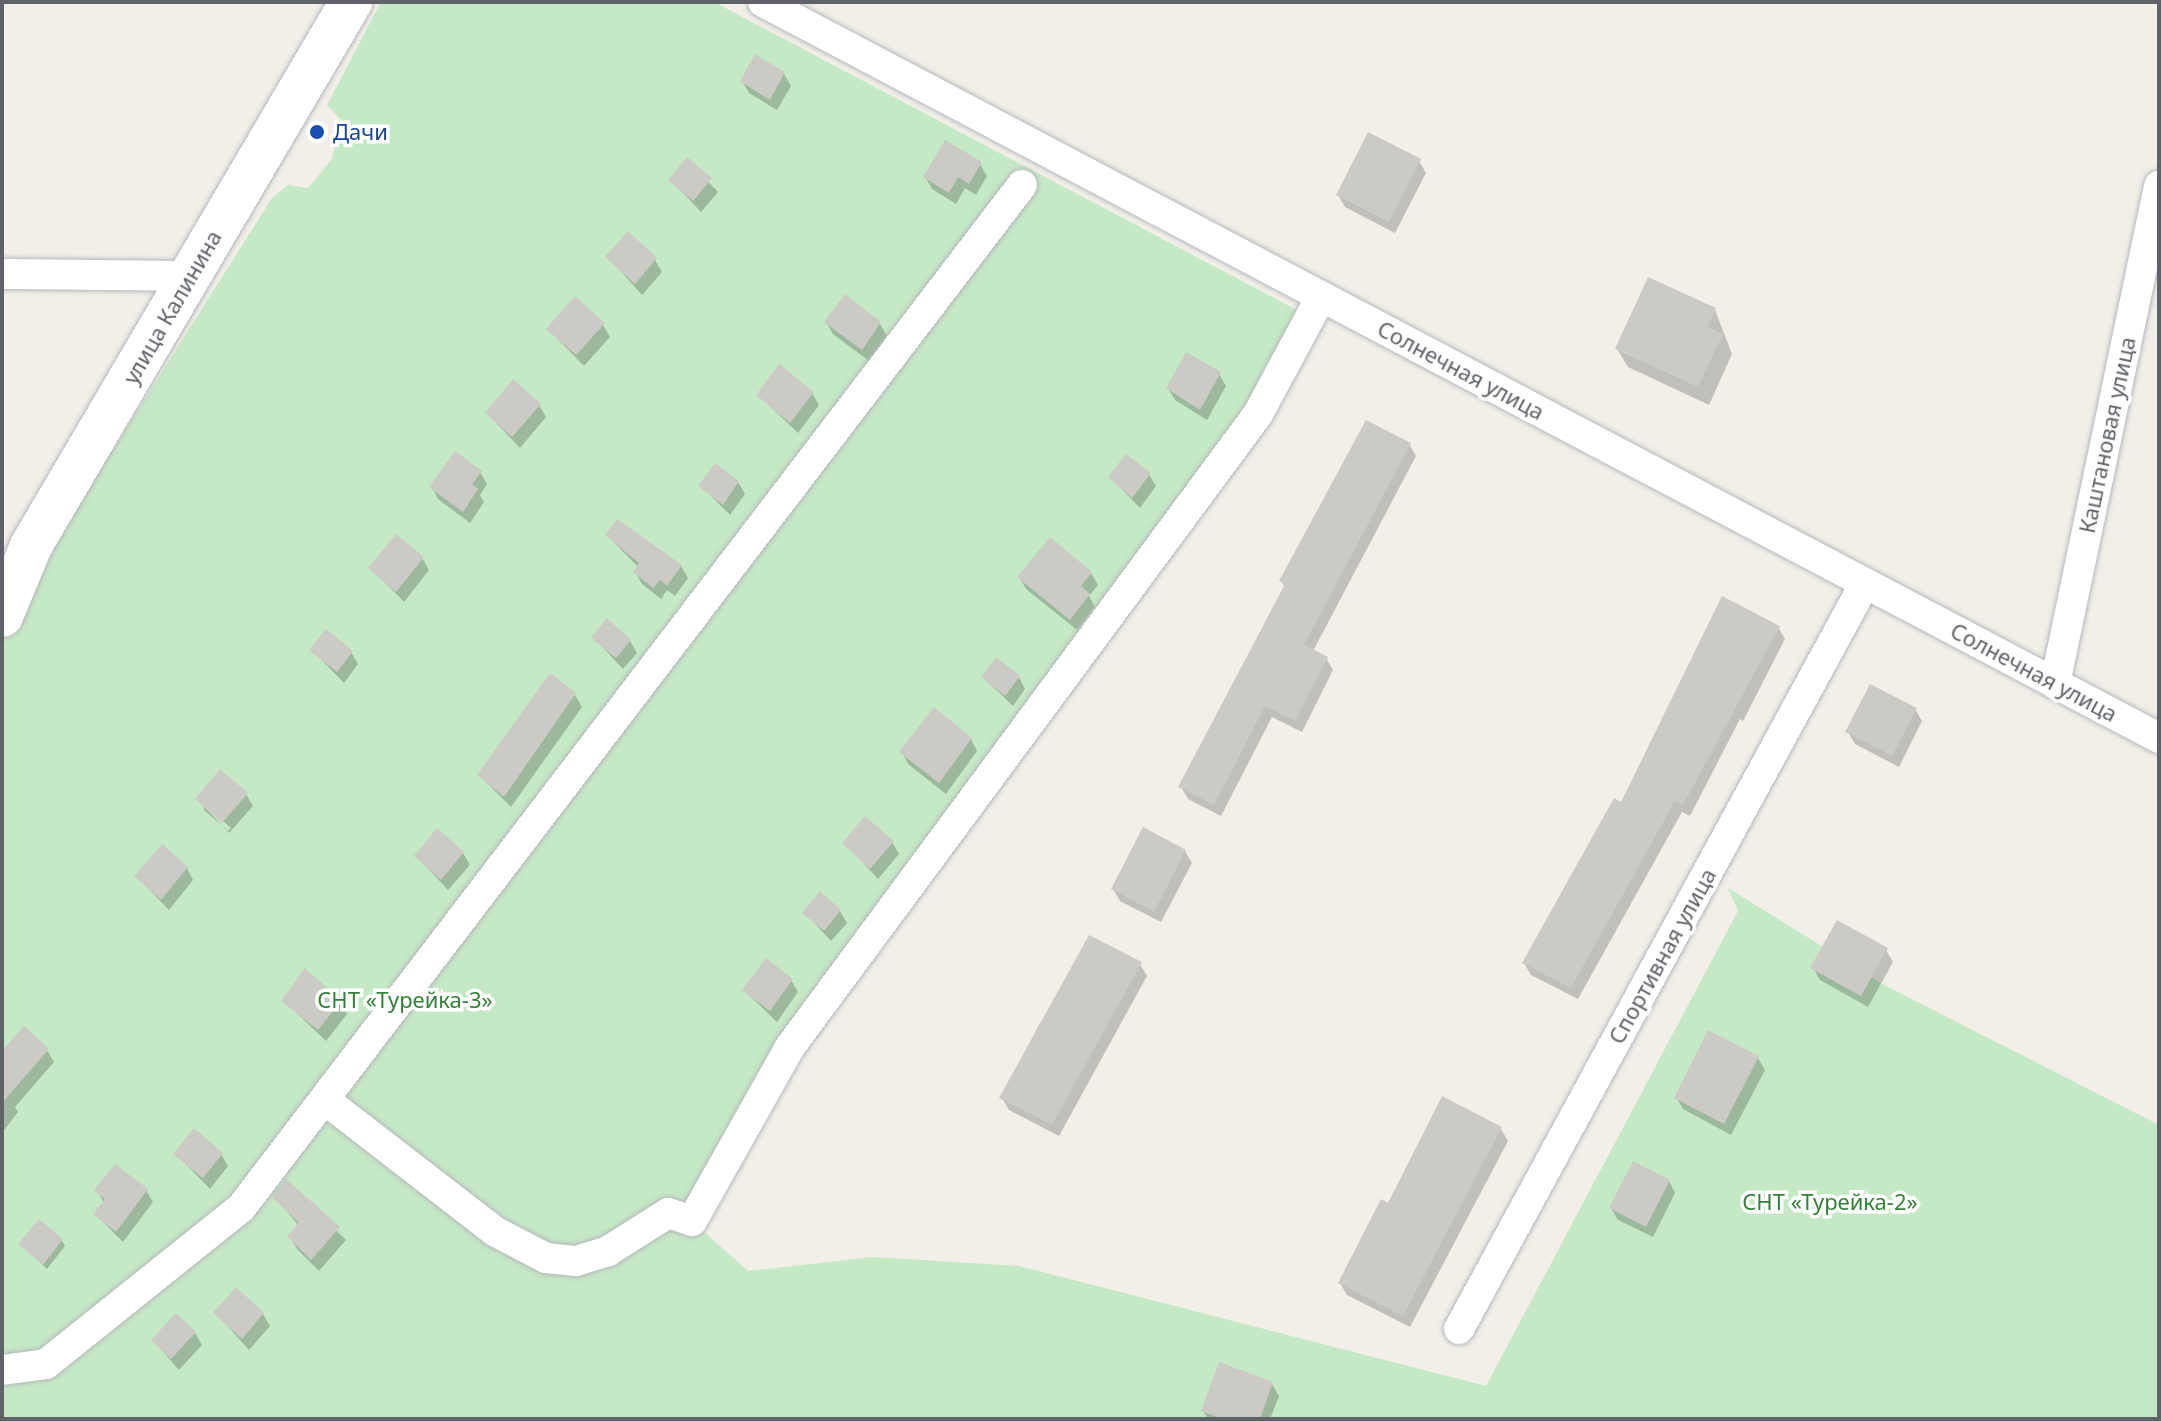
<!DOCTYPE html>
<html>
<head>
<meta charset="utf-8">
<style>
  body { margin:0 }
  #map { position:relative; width:2161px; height:1421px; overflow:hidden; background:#f1efe8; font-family:"Noto Sans",sans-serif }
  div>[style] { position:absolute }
  .green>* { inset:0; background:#c5e8c5 }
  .shadow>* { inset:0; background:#0003 }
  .building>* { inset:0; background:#cccac5 }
  .roads { filter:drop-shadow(0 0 2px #b5b8bc) drop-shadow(0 0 2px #b5b8bc) }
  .street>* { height:30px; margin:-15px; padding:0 15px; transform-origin:15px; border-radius:15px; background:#fff }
  .secondary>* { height:42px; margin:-21px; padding:0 21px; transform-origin:21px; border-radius:21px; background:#fff }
  .dots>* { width:22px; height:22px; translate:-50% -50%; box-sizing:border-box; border:4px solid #fff; border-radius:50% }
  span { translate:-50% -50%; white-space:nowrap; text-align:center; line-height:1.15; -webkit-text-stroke:7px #fff; paint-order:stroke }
  .transit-label { font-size:22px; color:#164399 }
  .left { translate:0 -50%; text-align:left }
  .street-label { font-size:22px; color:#5f6368 }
  .park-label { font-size:22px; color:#348238 }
  .frame { position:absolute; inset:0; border:4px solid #5f6368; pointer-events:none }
</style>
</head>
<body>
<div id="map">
  <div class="green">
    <i style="clip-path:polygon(381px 2px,714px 2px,1310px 317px,790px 1047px,693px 1222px,748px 1271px,873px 1257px,1019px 1266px,1486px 1386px,1738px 911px,1728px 888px,1886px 986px,2159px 1125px,2159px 1419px,2px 1419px,2px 625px,272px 198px,288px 185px,308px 188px,331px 160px,343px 122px,327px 105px)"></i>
  </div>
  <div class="shadow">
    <i style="clip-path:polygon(784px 74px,791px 86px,777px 110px,749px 93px,742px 81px)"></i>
    <i style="clip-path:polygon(687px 160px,718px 192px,701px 212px,671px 180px)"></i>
    <i style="clip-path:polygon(1419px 161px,1426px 173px,1395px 233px,1345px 207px,1338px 195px)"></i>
    <i style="clip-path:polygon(980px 164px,987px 176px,976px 195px,965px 188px,956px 204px,932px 189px,925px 177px)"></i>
    <i style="clip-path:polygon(608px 257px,655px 260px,662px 272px,642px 295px)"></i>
    <i style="clip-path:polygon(845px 297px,880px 324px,887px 336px,869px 361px,833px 334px,826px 322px)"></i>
    <i style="clip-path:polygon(1715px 310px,1732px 354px,1709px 405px,1628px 367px,1617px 349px)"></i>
    <i style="clip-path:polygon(603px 325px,610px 337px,584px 366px,548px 329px)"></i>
    <i style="clip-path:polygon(1219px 374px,1226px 386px,1207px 420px,1175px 400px,1168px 388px)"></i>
    <i style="clip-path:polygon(812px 393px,819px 405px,798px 433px,758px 395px)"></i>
    <i style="clip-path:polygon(539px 405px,546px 417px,520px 448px,487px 413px)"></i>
    <i style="clip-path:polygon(1409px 444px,1416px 456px,1313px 651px,1326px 658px,1333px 670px,1302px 732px,1272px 717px,1221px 816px,1188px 799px,1181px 787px,1285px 587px,1281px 581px)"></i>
    <i style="clip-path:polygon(480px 472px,487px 484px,480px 495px,484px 502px,470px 523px,438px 499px,432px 487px)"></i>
    <i style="clip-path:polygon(1149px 475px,1156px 486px,1140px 508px,1110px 477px)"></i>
    <i style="clip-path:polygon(738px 482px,745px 494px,730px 515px,701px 486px)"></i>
    <i style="clip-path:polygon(607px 535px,681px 566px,688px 578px,675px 596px,667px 590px,661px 599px,642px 584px,635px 572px,638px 567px)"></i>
    <i style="clip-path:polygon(422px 558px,429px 570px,404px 602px,371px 568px)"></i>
    <i style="clip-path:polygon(1091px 573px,1098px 585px,1089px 596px,1095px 607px,1077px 630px,1026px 589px,1019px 577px)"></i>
    <i style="clip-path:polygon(1778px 627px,1785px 639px,1743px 721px,1740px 719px,1690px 816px,1682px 812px,1578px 999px,1531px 975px,1524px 963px)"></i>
    <i style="clip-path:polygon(594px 638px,630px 641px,637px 653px,623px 669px)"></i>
    <i style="clip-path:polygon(312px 650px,351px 652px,358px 664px,344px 683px)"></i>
    <i style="clip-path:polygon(983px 677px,1019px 677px,1025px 689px,1013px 706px)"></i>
    <i style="clip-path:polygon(575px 695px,582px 707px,511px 807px,479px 775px)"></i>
    <i style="clip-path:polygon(1915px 709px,1922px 721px,1899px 767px,1855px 744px,1848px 732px)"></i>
    <i style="clip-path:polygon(971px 739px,977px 751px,946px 794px,908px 764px,902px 752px)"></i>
    <i style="clip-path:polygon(evenodd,246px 794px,253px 806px,229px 833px,197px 799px,246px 794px,204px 804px,231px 828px,228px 831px,204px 810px,204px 804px)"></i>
    <i style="clip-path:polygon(892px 842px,899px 854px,878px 879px,845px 843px)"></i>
    <i style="clip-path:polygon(1185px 851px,1192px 863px,1161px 922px,1120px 901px,1113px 889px)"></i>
    <i style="clip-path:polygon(463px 853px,470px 865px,448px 890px,416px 856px)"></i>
    <i style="clip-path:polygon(187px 868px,193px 880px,169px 910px,137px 877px)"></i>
    <i style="clip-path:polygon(840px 911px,847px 923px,831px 941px,805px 913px)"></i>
    <i style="clip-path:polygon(1886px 950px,1893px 962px,1868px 1007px,1820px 980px,1813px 968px)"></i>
    <i style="clip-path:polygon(1140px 964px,1147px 976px,1059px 1136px,1009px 1110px,1002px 1098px,1040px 1023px,1045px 1025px)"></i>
    <i style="clip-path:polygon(791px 980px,798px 992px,777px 1022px,744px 990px)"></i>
    <i style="clip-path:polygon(284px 1001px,340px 1002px,347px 1014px,326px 1041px)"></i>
    <i style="clip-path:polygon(47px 1050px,54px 1062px,15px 1107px,18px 1112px,2px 1133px,2px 1061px)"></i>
    <i style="clip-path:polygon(1758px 1058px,1765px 1070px,1731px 1135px,1683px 1109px,1676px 1097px)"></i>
    <i style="clip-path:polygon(1501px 1129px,1508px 1141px,1410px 1327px,1347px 1295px,1340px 1283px,1389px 1205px)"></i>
    <i style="clip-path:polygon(176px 1154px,221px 1154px,228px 1166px,210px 1189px)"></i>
    <i style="clip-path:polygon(1669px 1181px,1675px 1193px,1653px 1237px,1618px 1220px,1611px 1208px)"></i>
    <i style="clip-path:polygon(286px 1182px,346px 1240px,319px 1271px,297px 1249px,290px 1237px,299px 1226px,275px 1197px)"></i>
    <i style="clip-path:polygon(97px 1190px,146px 1190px,153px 1202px,123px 1242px,95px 1214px,104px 1203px)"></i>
    <i style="clip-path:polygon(62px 1241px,65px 1246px,47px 1269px,21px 1244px)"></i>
    <i style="clip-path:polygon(216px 1313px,263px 1314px,270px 1326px,249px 1350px)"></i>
    <i style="clip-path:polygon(195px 1333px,202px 1345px,179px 1370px,153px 1340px)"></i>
    <i style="clip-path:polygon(1272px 1384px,1279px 1396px,1270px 1419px,1208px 1419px,1203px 1411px)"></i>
  </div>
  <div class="building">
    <i style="clip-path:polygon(755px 54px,785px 72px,770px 100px,740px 81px)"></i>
    <i style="clip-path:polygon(1368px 132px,1421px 159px,1389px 222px,1336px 195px)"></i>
    <i style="clip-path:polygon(945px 140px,982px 162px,969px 184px,958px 177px,949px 193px,923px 177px)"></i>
    <i style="clip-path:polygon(687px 157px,712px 178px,693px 201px,668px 180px)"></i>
    <i style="clip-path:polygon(628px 231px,657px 258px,635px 284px,605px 257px)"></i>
    <i style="clip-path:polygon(1648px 277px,1716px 308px,1708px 327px,1723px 334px,1698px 387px,1615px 349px)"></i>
    <i style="clip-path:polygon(845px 294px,881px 322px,862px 350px,824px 322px)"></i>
    <i style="clip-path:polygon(575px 296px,605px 323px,576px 355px,546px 329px)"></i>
    <i style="clip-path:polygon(1186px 352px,1221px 372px,1200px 410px,1166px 388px)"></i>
    <i style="clip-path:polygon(779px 364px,814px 392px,790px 423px,756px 395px)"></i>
    <i style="clip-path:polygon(513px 379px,541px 404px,512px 437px,485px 413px)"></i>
    <i style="clip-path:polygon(1366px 420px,1411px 443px,1304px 645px,1328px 657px,1295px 721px,1265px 706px,1214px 805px,1178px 787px,1285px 584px,1279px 581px)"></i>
    <i style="clip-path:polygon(455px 451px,482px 471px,472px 484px,478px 489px,463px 512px,429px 487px)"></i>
    <i style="clip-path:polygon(1126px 454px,1151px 473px,1132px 498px,1108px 477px)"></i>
    <i style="clip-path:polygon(715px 463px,739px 481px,723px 505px,698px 486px)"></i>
    <i style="clip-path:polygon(617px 519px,682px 565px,667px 586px,660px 580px,653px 588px,633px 572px,639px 563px,605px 535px)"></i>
    <i style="clip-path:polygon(396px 534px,424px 557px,396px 592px,368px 568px)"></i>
    <i style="clip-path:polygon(1050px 537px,1092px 572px,1081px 586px,1090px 594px,1070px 620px,1017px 577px)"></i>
    <i style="clip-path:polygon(1722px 596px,1780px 626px,1683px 805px,1675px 801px,1571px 988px,1522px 963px,1614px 798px,1621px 802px)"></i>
    <i style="clip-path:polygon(607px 618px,631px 640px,616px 658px,591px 638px)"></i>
    <i style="clip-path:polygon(326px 629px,353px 651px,337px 672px,309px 650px)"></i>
    <i style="clip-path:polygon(996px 657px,1020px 676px,1005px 696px,981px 677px)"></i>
    <i style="clip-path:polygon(550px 673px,576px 693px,504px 797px,477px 775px)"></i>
    <i style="clip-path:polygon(1870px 684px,1917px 708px,1892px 756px,1845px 732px)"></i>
    <i style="clip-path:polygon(934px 707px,972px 738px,939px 783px,899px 752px)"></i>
    <i style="clip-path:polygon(220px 769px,248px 793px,222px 823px,195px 799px)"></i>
    <i style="clip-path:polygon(865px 816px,894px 841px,870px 869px,842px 843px)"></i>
    <i style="clip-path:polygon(1143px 827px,1186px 850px,1154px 912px,1111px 889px)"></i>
    <i style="clip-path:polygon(437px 828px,464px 852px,441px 880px,414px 856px)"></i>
    <i style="clip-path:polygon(162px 844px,188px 867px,161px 900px,134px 876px)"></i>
    <i style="clip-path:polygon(820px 891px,841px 910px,824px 931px,802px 913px)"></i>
    <i style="clip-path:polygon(1837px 920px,1888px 948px,1861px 996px,1810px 968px)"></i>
    <i style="clip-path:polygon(1089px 935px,1142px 962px,1052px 1125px,999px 1098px)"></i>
    <i style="clip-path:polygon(766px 958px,793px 979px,770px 1011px,742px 990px)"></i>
    <i style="clip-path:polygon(305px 968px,341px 1001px,318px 1030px,281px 1001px)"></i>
    <i style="clip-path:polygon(24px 1026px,49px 1049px,2px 1103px,2px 1051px)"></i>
    <i style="clip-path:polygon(1708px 1030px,1759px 1056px,1724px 1124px,1674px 1098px)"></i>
    <i style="clip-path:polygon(1442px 1096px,1502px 1127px,1403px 1316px,1338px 1283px,1381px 1199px,1388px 1203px)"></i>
    <i style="clip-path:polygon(194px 1128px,223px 1153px,203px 1178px,173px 1154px)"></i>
    <i style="clip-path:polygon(1633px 1161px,1670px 1180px,1646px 1227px,1609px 1208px)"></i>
    <i style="clip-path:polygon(115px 1164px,148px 1189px,116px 1232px,93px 1214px,105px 1199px,94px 1190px)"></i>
    <i style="clip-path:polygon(286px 1179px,340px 1227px,311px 1260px,287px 1236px,299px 1223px,272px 1197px)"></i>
    <i style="clip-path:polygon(39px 1219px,63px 1239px,43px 1265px,18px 1244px)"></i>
    <i style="clip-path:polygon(236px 1287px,264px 1313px,242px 1339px,213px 1313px)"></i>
    <i style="clip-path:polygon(176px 1313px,196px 1332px,171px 1359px,151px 1340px)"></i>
    <i style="clip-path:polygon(1219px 1362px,1273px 1382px,1260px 1419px,1222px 1419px,1201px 1411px)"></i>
  </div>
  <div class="roads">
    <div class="street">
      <i style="left:763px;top:2px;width:1578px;rotate:27.8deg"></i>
      <i style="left:2px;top:274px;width:188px;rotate:0.6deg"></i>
      <i style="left:2055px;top:684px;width:509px;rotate:-78.2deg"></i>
      <i style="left:325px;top:1100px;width:216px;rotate:37.7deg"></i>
      <i style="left:496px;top:1232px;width:56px;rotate:27.5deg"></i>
      <i style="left:546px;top:1258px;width:30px;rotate:6deg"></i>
      <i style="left:576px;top:1261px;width:34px;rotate:-17deg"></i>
      <i style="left:608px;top:1251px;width:71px;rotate:-32.3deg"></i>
      <i style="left:668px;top:1213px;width:25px;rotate:18deg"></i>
      <i style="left:692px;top:1221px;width:200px;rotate:-60.6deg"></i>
      <i style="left:790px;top:1047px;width:787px;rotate:-53.52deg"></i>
      <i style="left:1258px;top:414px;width:133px;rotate:-61.7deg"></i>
      <i style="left:1459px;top:1329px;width:849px;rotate:-61.44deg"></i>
      <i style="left:2px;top:1370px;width:44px;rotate:-7.8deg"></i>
      <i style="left:46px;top:1364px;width:250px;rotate:-38.7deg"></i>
      <i style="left:241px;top:1208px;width:1287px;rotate:-52.64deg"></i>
    </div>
    <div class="secondary">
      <i style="left:2px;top:616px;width:76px;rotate:-67.5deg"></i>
      <i style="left:31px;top:546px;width:631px;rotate:-59.53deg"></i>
    </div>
  </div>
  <div class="dots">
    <i style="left:317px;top:132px;background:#1a4fb4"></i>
  </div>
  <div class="transit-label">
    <span class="left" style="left:333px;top:132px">Дачи</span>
  </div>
  <div class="street-label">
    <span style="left:172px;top:307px;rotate:-60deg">улица Калинина</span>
    <span style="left:1461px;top:370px;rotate:28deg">Солнечная улица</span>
    <span style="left:2107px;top:435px;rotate:-78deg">Каштановая улица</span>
    <span style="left:2034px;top:672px;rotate:28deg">Солнечная улица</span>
    <span style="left:1662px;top:956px;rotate:-61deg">Спортивная улица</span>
  </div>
  <div class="park-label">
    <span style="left:405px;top:1000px">СНТ «Турейка-3»</span>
    <span style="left:1830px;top:1202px">СНТ «Турейка-2»</span>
  </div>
  <div class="frame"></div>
</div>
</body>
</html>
